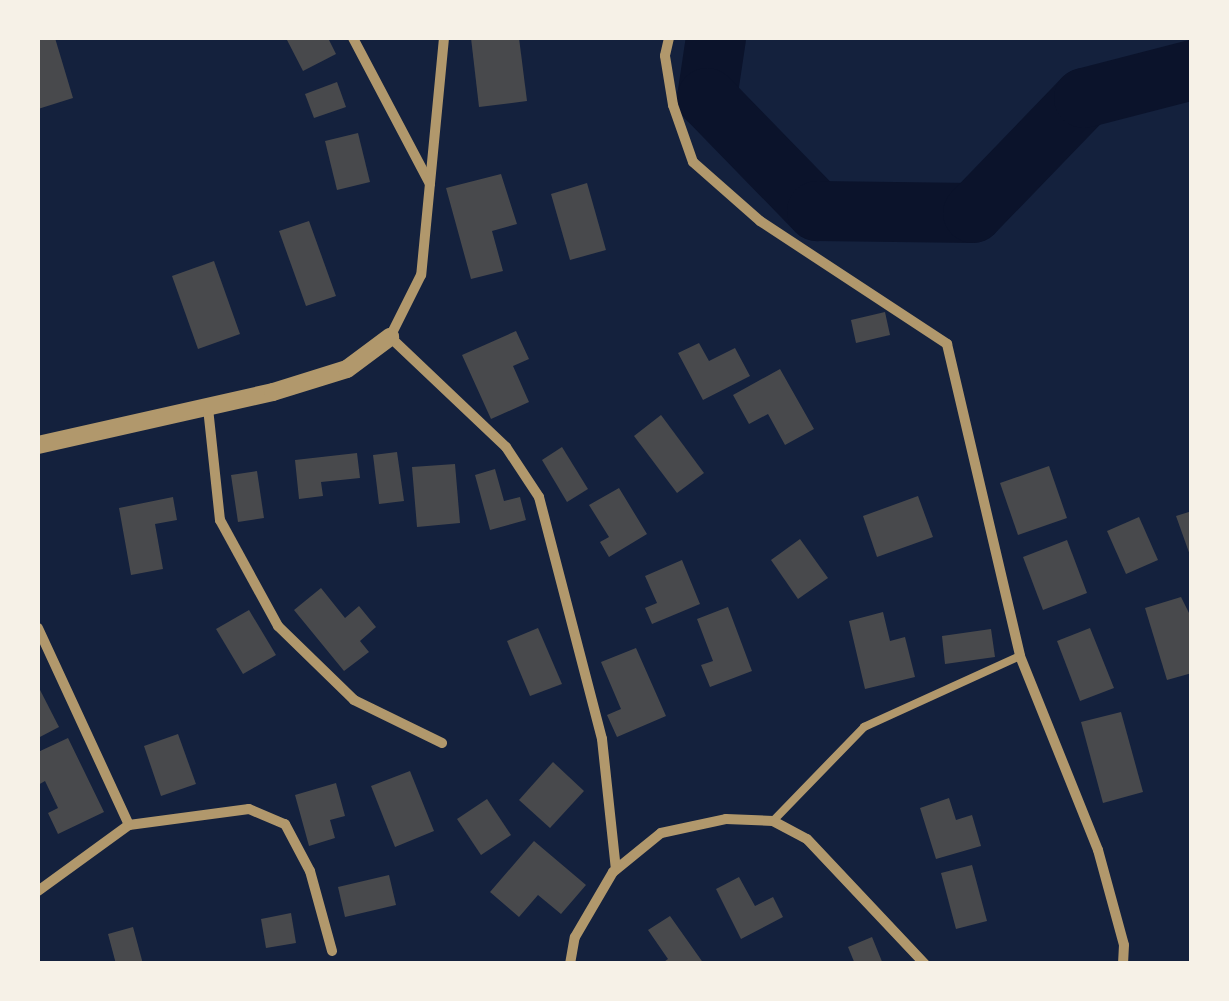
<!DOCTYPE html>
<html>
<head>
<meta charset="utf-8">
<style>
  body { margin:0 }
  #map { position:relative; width:1229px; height:1001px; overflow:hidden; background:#14213d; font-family:Overpass,sans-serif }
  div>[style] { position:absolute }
  .river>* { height:60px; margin:-30px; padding:0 30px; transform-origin:30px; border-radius:30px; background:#0b132b }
  .building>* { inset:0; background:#48494c }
  .service>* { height:8px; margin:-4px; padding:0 4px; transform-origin:4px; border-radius:4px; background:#b1986c }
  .minor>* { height:10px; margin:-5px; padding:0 5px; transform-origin:5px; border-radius:5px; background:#b1986c }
  .tertiary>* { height:18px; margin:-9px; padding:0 9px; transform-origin:9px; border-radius:9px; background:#b1986c }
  span { translate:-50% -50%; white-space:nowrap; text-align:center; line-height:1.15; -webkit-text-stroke:10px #f6f1e7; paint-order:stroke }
  .frame { position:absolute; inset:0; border:40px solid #f6f1e7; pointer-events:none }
</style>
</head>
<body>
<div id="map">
  <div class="river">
    <i style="left:716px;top:38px;width:61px;rotate:98.5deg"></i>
    <i style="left:707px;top:98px;width:158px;rotate:45.8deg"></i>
    <i style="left:817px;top:211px;width:156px;rotate:0.7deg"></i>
    <i style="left:973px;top:213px;width:160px;rotate:-46deg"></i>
    <i style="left:1084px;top:98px;width:112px;rotate:-14.5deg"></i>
  </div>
  <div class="building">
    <i style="clip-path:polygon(38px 38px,55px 38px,73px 98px,38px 109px)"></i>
    <i style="clip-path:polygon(286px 38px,328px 38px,336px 54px,303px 71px)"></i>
    <i style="clip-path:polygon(471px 38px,519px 38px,527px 101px,479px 107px)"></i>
    <i style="clip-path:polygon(337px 82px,346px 107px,314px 118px,305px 94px)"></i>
    <i style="clip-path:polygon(358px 133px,370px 182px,337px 190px,325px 141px)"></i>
    <i style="clip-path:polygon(501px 174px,517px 224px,492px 231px,503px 271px,471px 279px,446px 188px)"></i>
    <i style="clip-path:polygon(587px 183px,606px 250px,570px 260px,551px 194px)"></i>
    <i style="clip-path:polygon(309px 221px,336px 296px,306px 306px,279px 231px)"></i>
    <i style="clip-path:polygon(214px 261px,240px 334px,198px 349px,172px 276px)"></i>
    <i style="clip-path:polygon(885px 312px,890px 335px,856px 343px,851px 320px)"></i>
    <i style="clip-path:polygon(516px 331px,529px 359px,513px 366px,529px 402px,491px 419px,462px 355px)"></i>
    <i style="clip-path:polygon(699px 343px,709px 361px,735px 348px,750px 376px,703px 400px,678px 353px)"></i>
    <i style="clip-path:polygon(780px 369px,814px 429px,785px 445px,768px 414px,749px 424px,733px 395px)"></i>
    <i style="clip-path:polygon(661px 415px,704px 473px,677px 493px,634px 436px)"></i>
    <i style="clip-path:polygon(562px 447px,588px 489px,567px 502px,542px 460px)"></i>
    <i style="clip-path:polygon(397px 452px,404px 501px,379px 504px,373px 455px)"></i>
    <i style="clip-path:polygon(357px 453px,360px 478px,321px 482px,323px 496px,299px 499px,295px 460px)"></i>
    <i style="clip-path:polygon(455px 464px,460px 523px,417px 527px,412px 467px)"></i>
    <i style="clip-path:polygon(1049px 466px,1067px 518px,1018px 535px,1000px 483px)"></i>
    <i style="clip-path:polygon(495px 469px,504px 501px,520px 497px,526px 520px,490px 530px,475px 475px)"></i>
    <i style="clip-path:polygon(257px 471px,264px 518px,238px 522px,231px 475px)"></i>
    <i style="clip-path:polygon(619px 488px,647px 534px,609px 557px,600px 542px,609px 537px,589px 505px)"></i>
    <i style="clip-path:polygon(918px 496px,933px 537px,877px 557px,863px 516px)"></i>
    <i style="clip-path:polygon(173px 497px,177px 520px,155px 524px,163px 569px,131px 575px,119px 508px)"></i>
    <i style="clip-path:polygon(1192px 511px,1192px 558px,1191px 558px,1176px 516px)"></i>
    <i style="clip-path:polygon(1139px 517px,1158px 560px,1126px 574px,1107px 531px)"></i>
    <i style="clip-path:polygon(800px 539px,828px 578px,798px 599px,771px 560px)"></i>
    <i style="clip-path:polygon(1067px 540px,1087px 593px,1043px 610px,1023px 557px)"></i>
    <i style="clip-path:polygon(682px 560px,700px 604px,652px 624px,645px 608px,657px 603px,645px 576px)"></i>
    <i style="clip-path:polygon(321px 588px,345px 618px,359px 606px,376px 627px,360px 641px,369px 652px,344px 671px,294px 610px)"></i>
    <i style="clip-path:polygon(1181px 597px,1192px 619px,1192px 673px,1167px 680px,1145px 608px)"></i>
    <i style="clip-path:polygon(728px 607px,752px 671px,710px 687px,701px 665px,713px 661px,697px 619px)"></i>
    <i style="clip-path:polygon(249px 610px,276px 655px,243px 674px,216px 629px)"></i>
    <i style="clip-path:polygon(883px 612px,890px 641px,905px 637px,915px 677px,865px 689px,849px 621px)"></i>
    <i style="clip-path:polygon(538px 628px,562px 684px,530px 696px,507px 641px)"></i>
    <i style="clip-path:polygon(1090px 628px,1114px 688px,1080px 701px,1057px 641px)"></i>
    <i style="clip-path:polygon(991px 629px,995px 657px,945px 664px,942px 636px)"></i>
    <i style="clip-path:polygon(636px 648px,666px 716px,617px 737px,607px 715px,621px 709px,601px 662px)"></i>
    <i style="clip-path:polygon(38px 686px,59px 727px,38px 738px)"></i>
    <i style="clip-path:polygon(1121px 712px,1143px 792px,1103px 803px,1081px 722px)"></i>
    <i style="clip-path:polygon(178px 734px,196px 784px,161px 796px,144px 746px)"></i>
    <i style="clip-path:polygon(68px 738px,104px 812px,58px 834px,48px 813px,58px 808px,45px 781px,38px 785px,38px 752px)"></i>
    <i style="clip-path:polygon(553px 762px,584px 791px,550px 828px,519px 800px)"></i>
    <i style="clip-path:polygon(410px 771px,434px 831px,395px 847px,371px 786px)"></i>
    <i style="clip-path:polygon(336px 783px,345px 816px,330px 820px,335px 838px,309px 846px,295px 795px)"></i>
    <i style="clip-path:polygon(949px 798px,956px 820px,972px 815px,981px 846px,936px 859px,920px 808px)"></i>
    <i style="clip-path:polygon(487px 799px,511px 835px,481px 855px,457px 819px)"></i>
    <i style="clip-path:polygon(534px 841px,586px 885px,561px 914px,538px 895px,519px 917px,490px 892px)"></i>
    <i style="clip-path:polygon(972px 865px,987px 921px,956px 929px,941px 873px)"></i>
    <i style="clip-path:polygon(389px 875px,396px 905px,345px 917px,338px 887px)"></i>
    <i style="clip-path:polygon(739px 877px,755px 906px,773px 897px,783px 917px,741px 939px,716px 889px)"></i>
    <i style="clip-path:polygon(291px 913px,296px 943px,266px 948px,261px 919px)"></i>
    <i style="clip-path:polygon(670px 916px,704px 964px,661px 964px,668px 959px,648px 930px)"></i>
    <i style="clip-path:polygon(133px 927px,143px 964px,116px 964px,108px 934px)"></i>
    <i style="clip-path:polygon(872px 937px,883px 964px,855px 964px,848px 947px)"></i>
  </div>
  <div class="service">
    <i style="left:773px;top:821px;width:131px;rotate:-45.9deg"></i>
    <i style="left:864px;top:727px;width:171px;rotate:-24.5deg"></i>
  </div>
  <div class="minor">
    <i style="left:353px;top:38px;width:165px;rotate:62.2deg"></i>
    <i style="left:444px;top:38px;width:238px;rotate:95.5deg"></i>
    <i style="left:421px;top:275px;width:69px;rotate:116.6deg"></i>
    <i style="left:390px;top:337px;width:160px;rotate:43.5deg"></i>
    <i style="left:506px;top:447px;width:60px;rotate:56.6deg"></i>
    <i style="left:539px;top:497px;width:250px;rotate:75.4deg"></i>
    <i style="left:602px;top:739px;width:131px;rotate:83.9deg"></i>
    <i style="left:669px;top:38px;width:18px;rotate:103deg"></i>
    <i style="left:665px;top:56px;width:50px;rotate:80.7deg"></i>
    <i style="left:673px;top:105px;width:60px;rotate:70.7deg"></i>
    <i style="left:693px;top:162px;width:89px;rotate:41.4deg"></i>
    <i style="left:760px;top:221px;width:224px;rotate:33.3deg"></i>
    <i style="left:947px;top:344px;width:320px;rotate:76.8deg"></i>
    <i style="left:1020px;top:656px;width:209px;rotate:68.1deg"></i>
    <i style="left:1098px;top:850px;width:98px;rotate:74.7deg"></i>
    <i style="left:1124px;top:945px;width:19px;rotate:93deg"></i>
    <i style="left:208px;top:408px;width:113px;rotate:83.9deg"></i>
    <i style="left:220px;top:520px;width:121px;rotate:61.3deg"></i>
    <i style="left:278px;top:626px;width:106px;rotate:44.2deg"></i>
    <i style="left:354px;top:700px;width:98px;rotate:26deg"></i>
    <i style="left:38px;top:628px;width:217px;rotate:65.2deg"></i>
    <i style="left:38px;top:891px;width:112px;rotate:-36deg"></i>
    <i style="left:129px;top:825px;width:121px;rotate:-7.6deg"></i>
    <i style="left:249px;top:809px;width:39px;rotate:23deg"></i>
    <i style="left:285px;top:824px;width:53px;rotate:62deg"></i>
    <i style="left:310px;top:871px;width:83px;rotate:74.6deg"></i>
    <i style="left:570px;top:964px;width:27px;rotate:-80deg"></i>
    <i style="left:575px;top:937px;width:75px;rotate:-59.7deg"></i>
    <i style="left:613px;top:872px;width:62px;rotate:-39.1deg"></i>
    <i style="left:661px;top:833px;width:66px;rotate:-12.2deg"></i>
    <i style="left:726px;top:819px;width:47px;rotate:2.4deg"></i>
    <i style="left:773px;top:821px;width:38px;rotate:28deg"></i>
    <i style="left:807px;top:839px;width:172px;rotate:46.7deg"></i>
  </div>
  <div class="tertiary">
    <i style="left:38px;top:445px;width:241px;rotate:-12.7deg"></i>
    <i style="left:273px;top:392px;width:77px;rotate:-17.3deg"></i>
    <i style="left:347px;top:369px;width:54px;rotate:-36.7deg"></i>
  </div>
  <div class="frame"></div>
</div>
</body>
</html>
